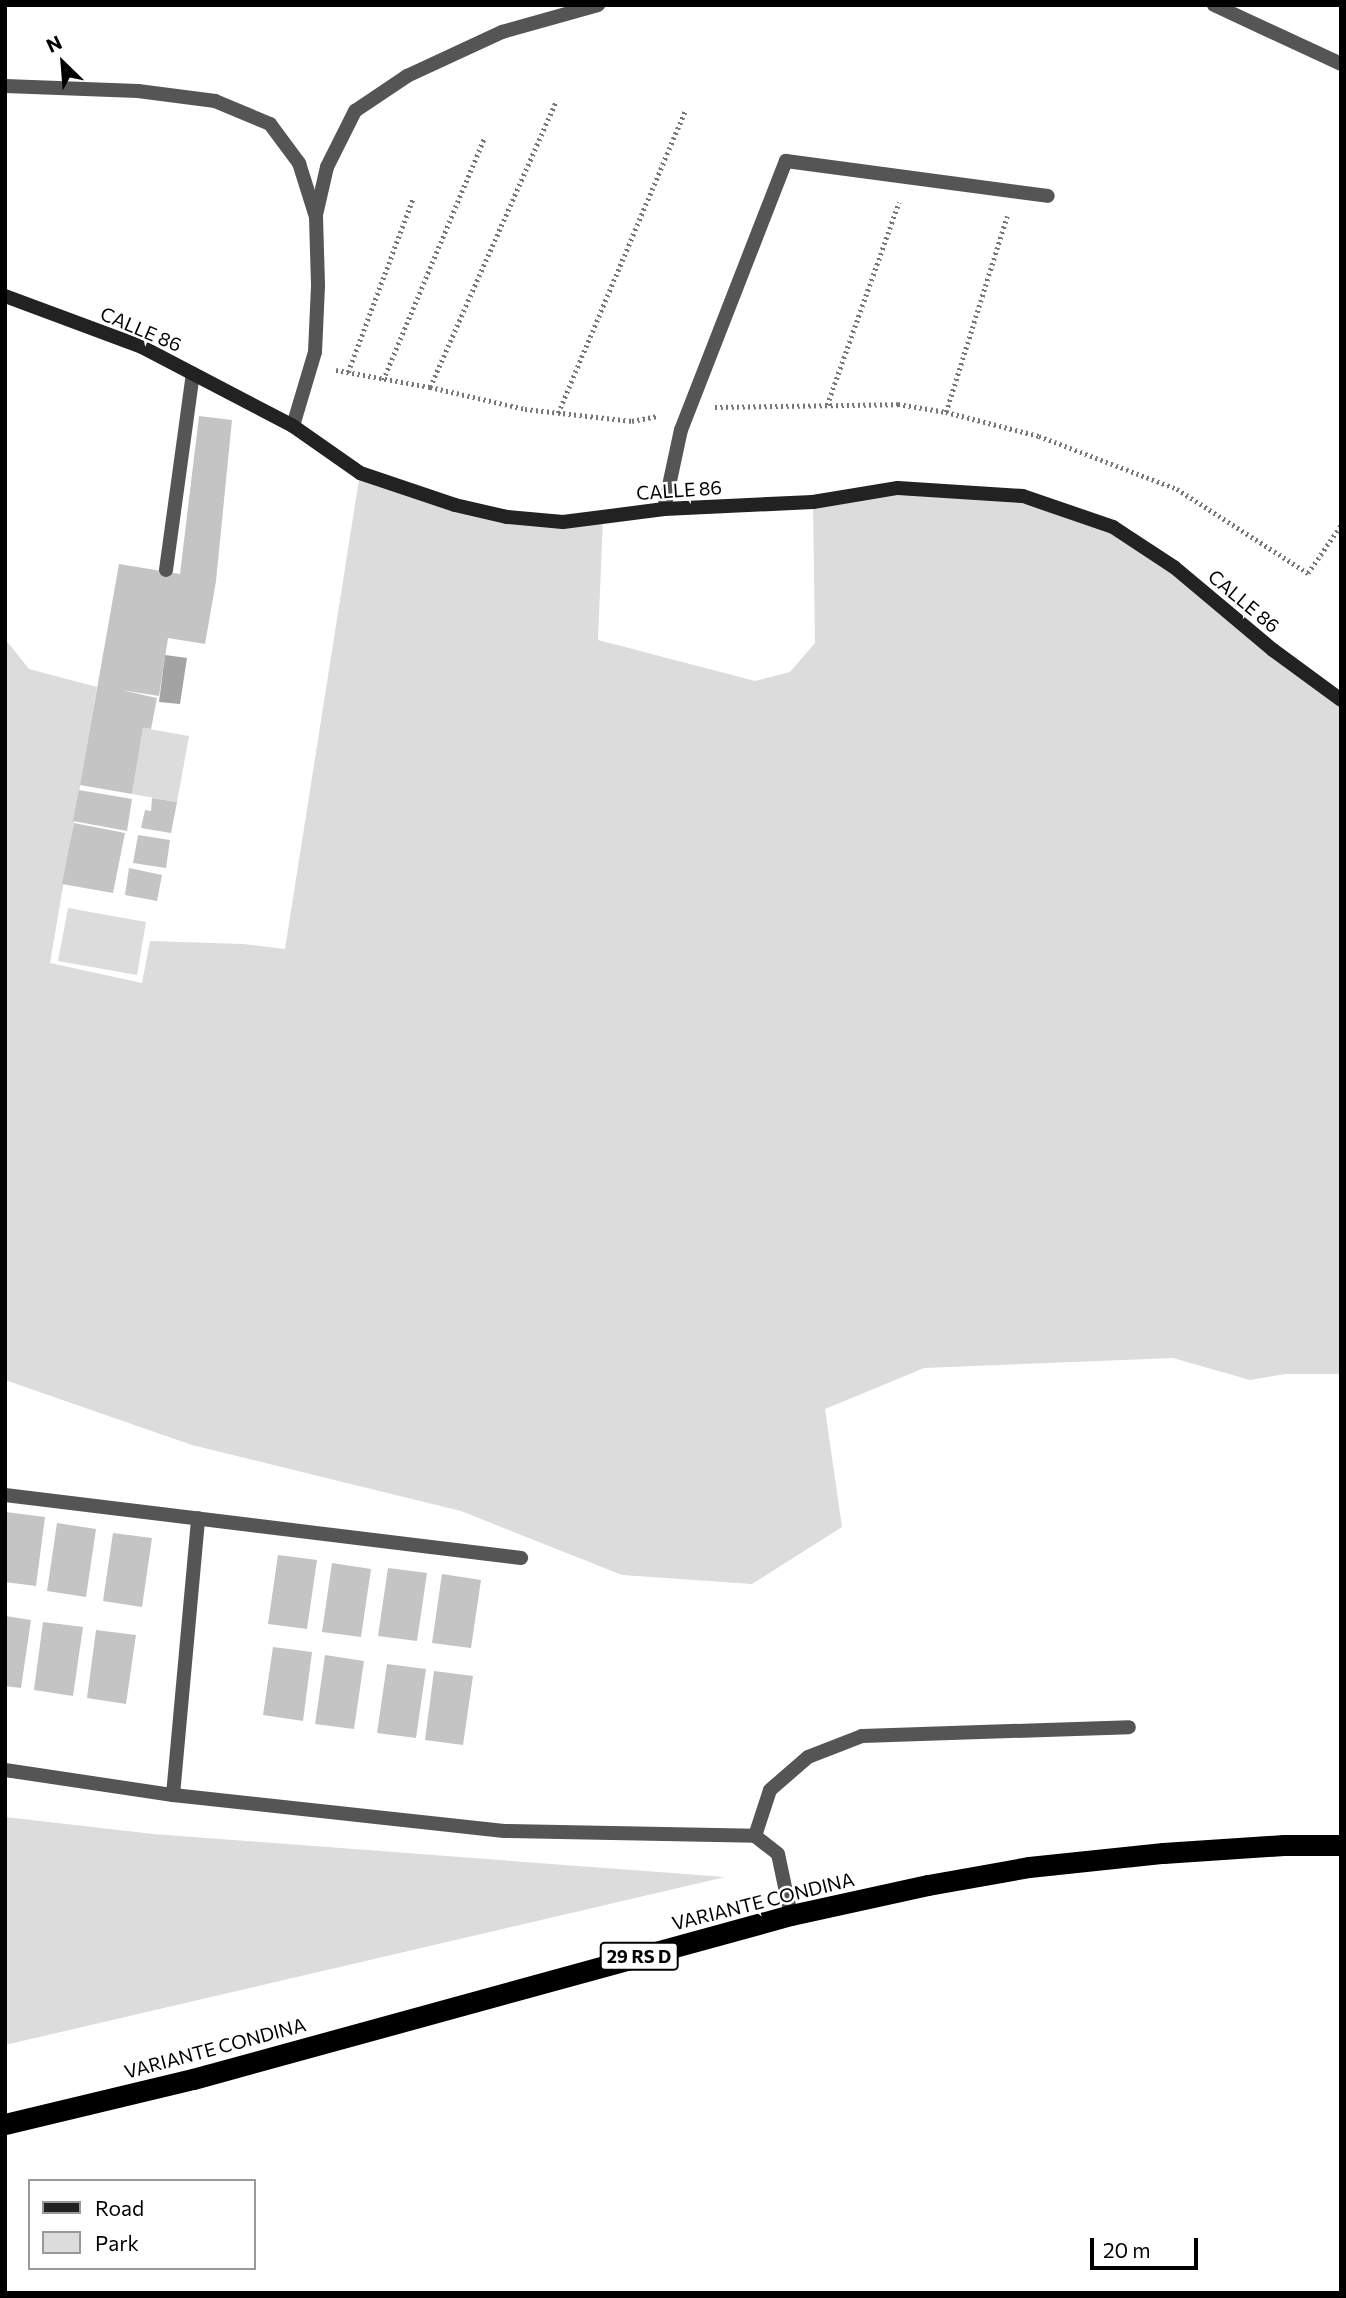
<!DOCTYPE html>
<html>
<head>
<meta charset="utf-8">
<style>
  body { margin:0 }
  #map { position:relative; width:1346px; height:2298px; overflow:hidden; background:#fff; font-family:Commissioner,sans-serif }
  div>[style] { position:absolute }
  .green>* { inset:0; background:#dcdcdc }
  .water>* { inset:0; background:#a3a3a3 }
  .building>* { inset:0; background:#c4c4c4 }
  .path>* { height:4.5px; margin-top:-2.25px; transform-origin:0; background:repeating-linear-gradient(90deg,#777 0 2px,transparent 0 5.5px) }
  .lane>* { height:14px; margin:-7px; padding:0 7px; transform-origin:7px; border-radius:7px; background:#555 }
  .street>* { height:14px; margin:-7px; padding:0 7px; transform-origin:7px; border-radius:7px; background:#555 }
  .secondary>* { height:14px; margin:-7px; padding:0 7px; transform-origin:7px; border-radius:7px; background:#222 }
  .highway>* { height:21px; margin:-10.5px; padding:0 10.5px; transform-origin:10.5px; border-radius:10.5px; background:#000 }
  span { translate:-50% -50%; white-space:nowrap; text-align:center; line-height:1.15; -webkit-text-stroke:5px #fff; paint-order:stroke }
  .shield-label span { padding:2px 5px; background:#fff; border:2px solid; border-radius:5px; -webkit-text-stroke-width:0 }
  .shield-label { font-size:18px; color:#000; font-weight:700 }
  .street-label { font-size:19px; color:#000 }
  .frame { position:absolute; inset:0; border:7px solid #000; pointer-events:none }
  .legend { position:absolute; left:28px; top:2179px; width:228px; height:91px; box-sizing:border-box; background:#fff; border:2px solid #999; margin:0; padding:9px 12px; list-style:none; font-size:21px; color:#000 }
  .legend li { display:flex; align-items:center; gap:14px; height:35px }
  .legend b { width:35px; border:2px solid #999 }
  .north { position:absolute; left:28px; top:28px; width:70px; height:70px; -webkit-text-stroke:5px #fff; paint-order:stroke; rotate:335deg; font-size:19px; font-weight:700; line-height:28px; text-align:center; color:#000 }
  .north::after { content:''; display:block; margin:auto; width:24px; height:32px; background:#000; clip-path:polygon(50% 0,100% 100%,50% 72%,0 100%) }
  .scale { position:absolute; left:1090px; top:2238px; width:108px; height:32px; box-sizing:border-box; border:4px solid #000; border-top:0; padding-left:9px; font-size:21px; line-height:24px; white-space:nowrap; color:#000; -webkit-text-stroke:5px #fff; paint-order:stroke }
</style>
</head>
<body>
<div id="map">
  <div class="green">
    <i style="clip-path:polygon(360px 473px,479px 510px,603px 517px,598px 640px,755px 681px,790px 672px,815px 643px,813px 502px,941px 491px,1055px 508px,1154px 554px,1341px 698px,1341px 1374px,1285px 1374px,1250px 1380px,1173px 1358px,924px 1368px,825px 1409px,842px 1527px,752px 1584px,622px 1575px,461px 1511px,192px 1445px,5px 1380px,5px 639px,29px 669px,97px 687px,50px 963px,142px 983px,150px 941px,243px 944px,285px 949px)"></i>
    <i style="clip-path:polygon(143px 728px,189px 736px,177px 802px,132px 794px)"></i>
    <i style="clip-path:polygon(68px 908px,146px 922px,137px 975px,58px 961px)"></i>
    <i style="clip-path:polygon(5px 1817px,153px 1834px,725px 1877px,5px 2045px)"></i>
  </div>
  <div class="water">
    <i style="clip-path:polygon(165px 655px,187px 658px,180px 704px,159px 702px)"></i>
  </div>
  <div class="building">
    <i style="clip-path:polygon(199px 416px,232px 420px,216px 581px,205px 644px,168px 638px,159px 696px,121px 690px,157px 698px,151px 729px,143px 728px,132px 794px,80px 785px,119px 564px,180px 574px)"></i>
    <i style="clip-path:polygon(79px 790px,132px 799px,127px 831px,73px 821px)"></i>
    <i style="clip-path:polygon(152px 798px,177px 802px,171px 833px,141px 828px,145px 810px,151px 811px)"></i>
    <i style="clip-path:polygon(74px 823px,125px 833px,113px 893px,62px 884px)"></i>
    <i style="clip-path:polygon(138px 835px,170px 840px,166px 868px,133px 863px)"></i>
    <i style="clip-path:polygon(129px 868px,162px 875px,157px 901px,125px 895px)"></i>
    <i style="clip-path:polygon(6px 1512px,45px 1517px,36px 1586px,5px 1582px)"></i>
    <i style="clip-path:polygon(57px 1523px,96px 1529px,86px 1597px,47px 1591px)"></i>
    <i style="clip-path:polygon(113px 1533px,152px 1538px,142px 1607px,103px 1601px)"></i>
    <i style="clip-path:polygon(278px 1555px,317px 1560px,307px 1629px,268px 1624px)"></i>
    <i style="clip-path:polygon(332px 1563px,371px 1569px,361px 1637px,322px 1632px)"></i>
    <i style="clip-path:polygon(388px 1568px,427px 1573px,417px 1641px,378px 1636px)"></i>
    <i style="clip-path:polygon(442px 1574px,481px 1580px,471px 1648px,432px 1643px)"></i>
    <i style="clip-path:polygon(5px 1616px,31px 1620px,21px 1688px,5px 1686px)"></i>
    <i style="clip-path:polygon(43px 1622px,83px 1627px,73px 1696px,34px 1690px)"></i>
    <i style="clip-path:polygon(96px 1630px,136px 1635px,126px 1704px,87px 1698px)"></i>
    <i style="clip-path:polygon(273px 1647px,312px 1652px,303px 1721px,263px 1715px)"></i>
    <i style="clip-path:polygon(325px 1655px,364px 1661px,354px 1729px,315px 1724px)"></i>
    <i style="clip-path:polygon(387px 1664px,426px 1669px,416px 1738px,377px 1733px)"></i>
    <i style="clip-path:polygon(434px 1671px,473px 1676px,463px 1745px,425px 1740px)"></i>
  </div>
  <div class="path">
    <i style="left:336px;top:370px;width:96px;rotate:10.3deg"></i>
    <i style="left:430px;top:387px;width:98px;rotate:13deg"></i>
    <i style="left:525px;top:409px;width:108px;rotate:6.4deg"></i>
    <i style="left:632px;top:421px;width:26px;rotate:-11deg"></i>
    <i style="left:348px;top:372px;width:186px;rotate:-69.5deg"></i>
    <i style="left:383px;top:380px;width:261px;rotate:-67.3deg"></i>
    <i style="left:430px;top:387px;width:313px;rotate:-66.2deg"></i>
    <i style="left:827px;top:405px;width:215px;rotate:-70.5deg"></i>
    <i style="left:715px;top:407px;width:183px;rotate:-0.9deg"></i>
    <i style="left:898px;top:404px;width:49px;rotate:9.5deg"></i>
    <i style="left:946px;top:412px;width:96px;rotate:14.5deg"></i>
    <i style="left:1039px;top:436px;width:148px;rotate:21deg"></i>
    <i style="left:1177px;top:489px;width:156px;rotate:32.7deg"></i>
    <i style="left:1308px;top:573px;width:58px;rotate:-55.5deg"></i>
    <i style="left:946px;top:412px;width:205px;rotate:-72.7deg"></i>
    <i style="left:558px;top:413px;width:328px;rotate:-67.2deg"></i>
  </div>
  <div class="lane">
    <i style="left:1214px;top:5px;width:140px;rotate:24.9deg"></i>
    <i style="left:5px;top:86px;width:133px;rotate:2.2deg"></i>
    <i style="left:138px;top:91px;width:78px;rotate:7.4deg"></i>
    <i style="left:215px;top:101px;width:60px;rotate:22.7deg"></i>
    <i style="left:270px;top:124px;width:49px;rotate:53.4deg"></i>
    <i style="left:299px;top:163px;width:57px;rotate:72.5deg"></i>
    <i style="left:316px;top:217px;width:69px;rotate:88.3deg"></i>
    <i style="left:318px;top:286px;width:66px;rotate:92.6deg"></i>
    <i style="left:315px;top:352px;width:77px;rotate:106.6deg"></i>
    <i style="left:316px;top:215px;width:49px;rotate:-77.1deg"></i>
    <i style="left:327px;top:167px;width:63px;rotate:-63.4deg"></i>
    <i style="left:355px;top:111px;width:63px;rotate:-33.9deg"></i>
    <i style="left:407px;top:76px;width:105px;rotate:-24.9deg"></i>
    <i style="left:502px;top:32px;width:100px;rotate:-15.7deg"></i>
    <i style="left:664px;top:509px;width:81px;rotate:-77.9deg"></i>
    <i style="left:681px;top:430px;width:289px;rotate:-68.7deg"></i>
    <i style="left:786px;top:161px;width:264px;rotate:7.6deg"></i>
    <i style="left:166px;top:570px;width:198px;rotate:-82.2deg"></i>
    <i style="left:755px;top:1836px;width:48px;rotate:-71.9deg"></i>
    <i style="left:770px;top:1790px;width:50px;rotate:-41deg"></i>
    <i style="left:808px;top:1757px;width:58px;rotate:-21.3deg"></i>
    <i style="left:862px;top:1736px;width:267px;rotate:-1.9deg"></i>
  </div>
  <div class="street">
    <i style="left:5px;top:1495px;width:520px;rotate:6.96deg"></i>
    <i style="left:5px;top:1770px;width:170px;rotate:8.5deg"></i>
    <i style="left:173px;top:1795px;width:333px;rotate:6.2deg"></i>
    <i style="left:504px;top:1831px;width:251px;rotate:1.1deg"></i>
    <i style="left:755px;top:1836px;width:29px;rotate:38deg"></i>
    <i style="left:778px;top:1854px;width:62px;rotate:78deg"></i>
    <i style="left:173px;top:1795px;width:278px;rotate:-84.8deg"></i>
  </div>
  <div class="secondary">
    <i style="left:5px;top:296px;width:146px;rotate:20.4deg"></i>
    <i style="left:142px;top:347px;width:170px;rotate:27.6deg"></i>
    <i style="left:293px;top:426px;width:82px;rotate:35deg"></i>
    <i style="left:360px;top:473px;width:100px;rotate:18.6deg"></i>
    <i style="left:455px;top:505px;width:53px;rotate:13deg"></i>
    <i style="left:507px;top:517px;width:56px;rotate:5.1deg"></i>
    <i style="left:563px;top:522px;width:102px;rotate:-7.3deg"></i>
    <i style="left:664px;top:509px;width:149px;rotate:-2.7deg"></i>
    <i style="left:813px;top:502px;width:86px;rotate:-9.4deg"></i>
    <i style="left:898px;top:488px;width:125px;rotate:3.7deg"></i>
    <i style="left:1023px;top:496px;width:95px;rotate:19deg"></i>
    <i style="left:1113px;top:527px;width:73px;rotate:33.3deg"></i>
    <i style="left:1174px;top:567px;width:129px;rotate:40deg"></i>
    <i style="left:1273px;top:650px;width:84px;rotate:36.3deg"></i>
  </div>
  <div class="highway">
    <i style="left:5px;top:2124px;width:193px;rotate:-13.5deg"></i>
    <i style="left:193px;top:2079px;width:620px;rotate:-15.34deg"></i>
    <i style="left:791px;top:1915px;width:140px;rotate:-12.4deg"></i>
    <i style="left:928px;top:1885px;width:103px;rotate:-10.1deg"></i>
    <i style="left:1029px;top:1867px;width:135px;rotate:-6deg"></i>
    <i style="left:1163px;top:1853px;width:121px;rotate:-3.8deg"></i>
    <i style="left:1284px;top:1845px;width:57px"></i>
  </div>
  <div class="shield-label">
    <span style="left:639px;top:1956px">29 RS D</span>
  </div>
  <div class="street-label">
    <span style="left:141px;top:329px;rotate:23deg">CALLE 86</span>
    <span style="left:679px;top:490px;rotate:-4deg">CALLE 86</span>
    <span style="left:1244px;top:601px;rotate:40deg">CALLE 86</span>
    <span style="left:763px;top:1901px;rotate:-14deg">VARIANTE CONDINA</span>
    <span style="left:215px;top:2048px;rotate:-15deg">VARIANTE CONDINA</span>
  </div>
  <div class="frame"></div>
  <ul class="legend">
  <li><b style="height:9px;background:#222"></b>Road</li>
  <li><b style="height:19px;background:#dcdcdc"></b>Park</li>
  </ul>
  <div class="north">N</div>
  <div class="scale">20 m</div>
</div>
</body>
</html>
